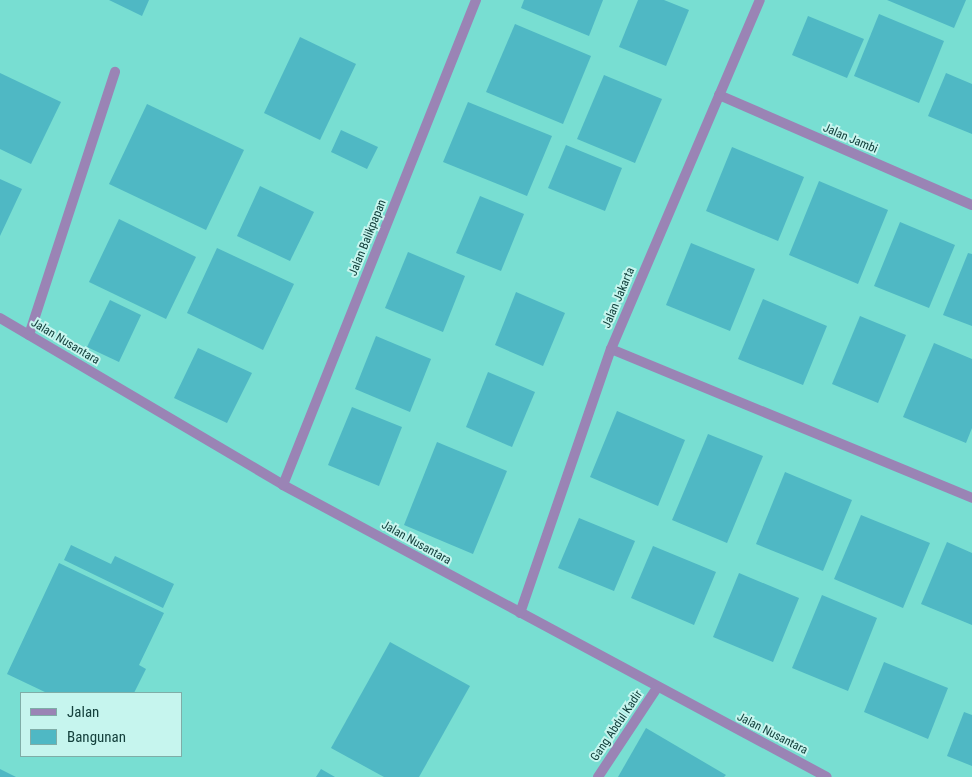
<!DOCTYPE html>
<html>
<head>
<meta charset="utf-8">
<style>
  body { margin:0 }
  #map { position:relative; width:972px; height:777px; overflow:hidden; background:#78ded2; font-family:"Roboto Condensed",sans-serif }
  div>[style] { position:absolute }
  .building>* { inset:0; background:#4fb8c4 }
  .minor>* { height:10px; margin:-5px; padding:0 5px; transform-origin:5px; border-radius:5px; background:#9a84b5 }
  span { translate:-50% -50%; white-space:nowrap; text-align:center; line-height:1.15; -webkit-text-stroke:4px #c6f5ee; paint-order:stroke }
  .street-label { font-size:12px; color:#14403c }
  .legend { position:absolute; left:20px; top:692px; width:162px; height:65px; box-sizing:border-box; background:#c6f5ee; border:1px solid #7fada7; margin:0; padding:6px 9px; list-style:none; font-size:15px; color:#14403c }
  .legend li { display:flex; align-items:center; gap:10px; height:25px }
  .legend b { width:25px; border:1px solid #7fada7 }
</style>
</head>
<body>
<div id="map">
  <div class="building">
    <i style="clip-path:polygon(109px 0,149px 0,142px 16px)"></i>
    <i style="clip-path:polygon(524px 0,603px 0,589px 36px,521px 8px)"></i>
    <i style="clip-path:polygon(638px 0,664px 0,689px 10px,666px 66px,619px 47px)"></i>
    <i style="clip-path:polygon(887px 0,966px 0,954px 28px)"></i>
    <i style="clip-path:polygon(879px 14px,944px 41px,919px 103px,854px 76px)"></i>
    <i style="clip-path:polygon(808px 16px,864px 39px,847px 78px,792px 55px)"></i>
    <i style="clip-path:polygon(515px 24px,591px 56px,563px 124px,486px 92px)"></i>
    <i style="clip-path:polygon(300px 37px,356px 64px,320px 140px,264px 113px)"></i>
    <i style="clip-path:polygon(0 73px,61px 102px,31px 164px,0 149px)"></i>
    <i style="clip-path:polygon(946px 73px,972px 84px,972px 134px,928px 116px)"></i>
    <i style="clip-path:polygon(604px 75px,662px 99px,635px 163px,577px 139px)"></i>
    <i style="clip-path:polygon(468px 102px,552px 136px,527px 196px,443px 162px)"></i>
    <i style="clip-path:polygon(147px 104px,244px 150px,206px 230px,109px 184px)"></i>
    <i style="clip-path:polygon(341px 130px,378px 147px,367px 169px,331px 152px)"></i>
    <i style="clip-path:polygon(566px 145px,622px 168px,605px 211px,548px 188px)"></i>
    <i style="clip-path:polygon(732px 147px,804px 177px,778px 241px,706px 211px)"></i>
    <i style="clip-path:polygon(0 179px,22px 189px,0 236px)"></i>
    <i style="clip-path:polygon(819px 181px,888px 210px,858px 284px,789px 255px)"></i>
    <i style="clip-path:polygon(260px 186px,314px 212px,290px 261px,237px 236px)"></i>
    <i style="clip-path:polygon(480px 196px,524px 214px,501px 271px,456px 253px)"></i>
    <i style="clip-path:polygon(119px 219px,196px 257px,166px 319px,89px 282px)"></i>
    <i style="clip-path:polygon(900px 222px,955px 245px,929px 308px,874px 286px)"></i>
    <i style="clip-path:polygon(691px 243px,755px 269px,730px 331px,666px 305px)"></i>
    <i style="clip-path:polygon(217px 248px,294px 284px,263px 350px,187px 313px)"></i>
    <i style="clip-path:polygon(408px 252px,465px 276px,443px 332px,385px 308px)"></i>
    <i style="clip-path:polygon(968px 253px,972px 254px,972px 326px,943px 315px)"></i>
    <i style="clip-path:polygon(516px 292px,565px 313px,543px 366px,495px 345px)"></i>
    <i style="clip-path:polygon(763px 299px,827px 326px,803px 385px,738px 359px)"></i>
    <i style="clip-path:polygon(110px 300px,141px 315px,119px 362px,87px 347px)"></i>
    <i style="clip-path:polygon(860px 316px,906px 335px,878px 403px,832px 384px)"></i>
    <i style="clip-path:polygon(376px 336px,431px 359px,410px 412px,355px 389px)"></i>
    <i style="clip-path:polygon(934px 343px,972px 359px,972px 428px,966px 443px,903px 417px)"></i>
    <i style="clip-path:polygon(198px 348px,252px 373px,227px 423px,174px 398px)"></i>
    <i style="clip-path:polygon(488px 372px,535px 392px,512px 447px,466px 427px)"></i>
    <i style="clip-path:polygon(352px 407px,402px 427px,379px 486px,328px 465px)"></i>
    <i style="clip-path:polygon(617px 411px,685px 440px,658px 506px,590px 477px)"></i>
    <i style="clip-path:polygon(708px 434px,763px 456px,727px 543px,672px 520px)"></i>
    <i style="clip-path:polygon(437px 442px,507px 471px,473px 554px,404px 525px)"></i>
    <i style="clip-path:polygon(785px 472px,852px 500px,823px 571px,756px 544px)"></i>
    <i style="clip-path:polygon(861px 515px,930px 543px,903px 608px,834px 579px)"></i>
    <i style="clip-path:polygon(579px 518px,635px 541px,614px 591px,558px 568px)"></i>
    <i style="clip-path:polygon(947px 542px,972px 553px,972px 625px,921px 604px)"></i>
    <i style="clip-path:polygon(71px 545px,111px 564px,115px 556px,174px 584px,163px 608px,64px 560px)"></i>
    <i style="clip-path:polygon(653px 546px,716px 572px,694px 625px,631px 598px)"></i>
    <i style="clip-path:polygon(59px 563px,164px 613px,139px 665px,146px 669px,134px 693px,47px 693px,7px 674px)"></i>
    <i style="clip-path:polygon(739px 573px,799px 598px,773px 662px,713px 637px)"></i>
    <i style="clip-path:polygon(822px 595px,877px 618px,848px 691px,792px 668px)"></i>
    <i style="clip-path:polygon(390px 642px,470px 686px,419px 777px,384px 777px,331px 748px)"></i>
    <i style="clip-path:polygon(884px 662px,948px 688px,928px 739px,864px 712px)"></i>
    <i style="clip-path:polygon(964px 712px,972px 715px,972px 766px,947px 756px)"></i>
    <i style="clip-path:polygon(646px 728px,726px 775px,724px 777px,618px 777px)"></i>
    <i style="clip-path:polygon(0 769px,16px 777px,0 777px)"></i>
    <i style="clip-path:polygon(321px 769px,335px 777px,316px 777px)"></i>
  </div>
  <div class="minor">
    <i style="left:719px;top:95px;width:276px;rotate:23.5deg"></i>
    <i style="left:0;top:318px;width:329px;rotate:30.5deg"></i>
    <i style="left:283px;top:485px;width:617px;rotate:28.23deg"></i>
    <i style="left:29px;top:335px;width:277px;rotate:-71.9deg"></i>
    <i style="left:611px;top:349px;width:391px;rotate:22.4deg"></i>
    <i style="left:283px;top:485px;width:522px;rotate:-68.3deg"></i>
    <i style="left:520px;top:613px;width:279px;rotate:-71deg"></i>
    <i style="left:611px;top:349px;width:379px;rotate:-66.9deg"></i>
    <i style="left:598px;top:777px;width:107px;rotate:-56.5deg"></i>
  </div>
  <div class="street-label">
    <span style="left:850px;top:139px;rotate:23deg">Jalan Jambi</span>
    <span style="left:368px;top:238px;rotate:-68deg">Jalan Balikpapan</span>
    <span style="left:619px;top:298px;rotate:-67deg">Jalan Jakarta</span>
    <span style="left:65px;top:342px;rotate:31deg">Jalan Nusantara</span>
    <span style="left:416px;top:543px;rotate:29deg">Jalan Nusantara</span>
    <span style="left:617px;top:726px;rotate:-56deg">Gang Abdul Kadir</span>
    <span style="left:772px;top:734px;rotate:27deg">Jalan Nusantara</span>
  </div>
  <ul class="legend">
  <li><b style="height:6px;background:#9a84b5"></b>Jalan</li>
  <li><b style="height:14px;background:#4fb8c4"></b>Bangunan</li>
  </ul>
</div>
</body>
</html>
